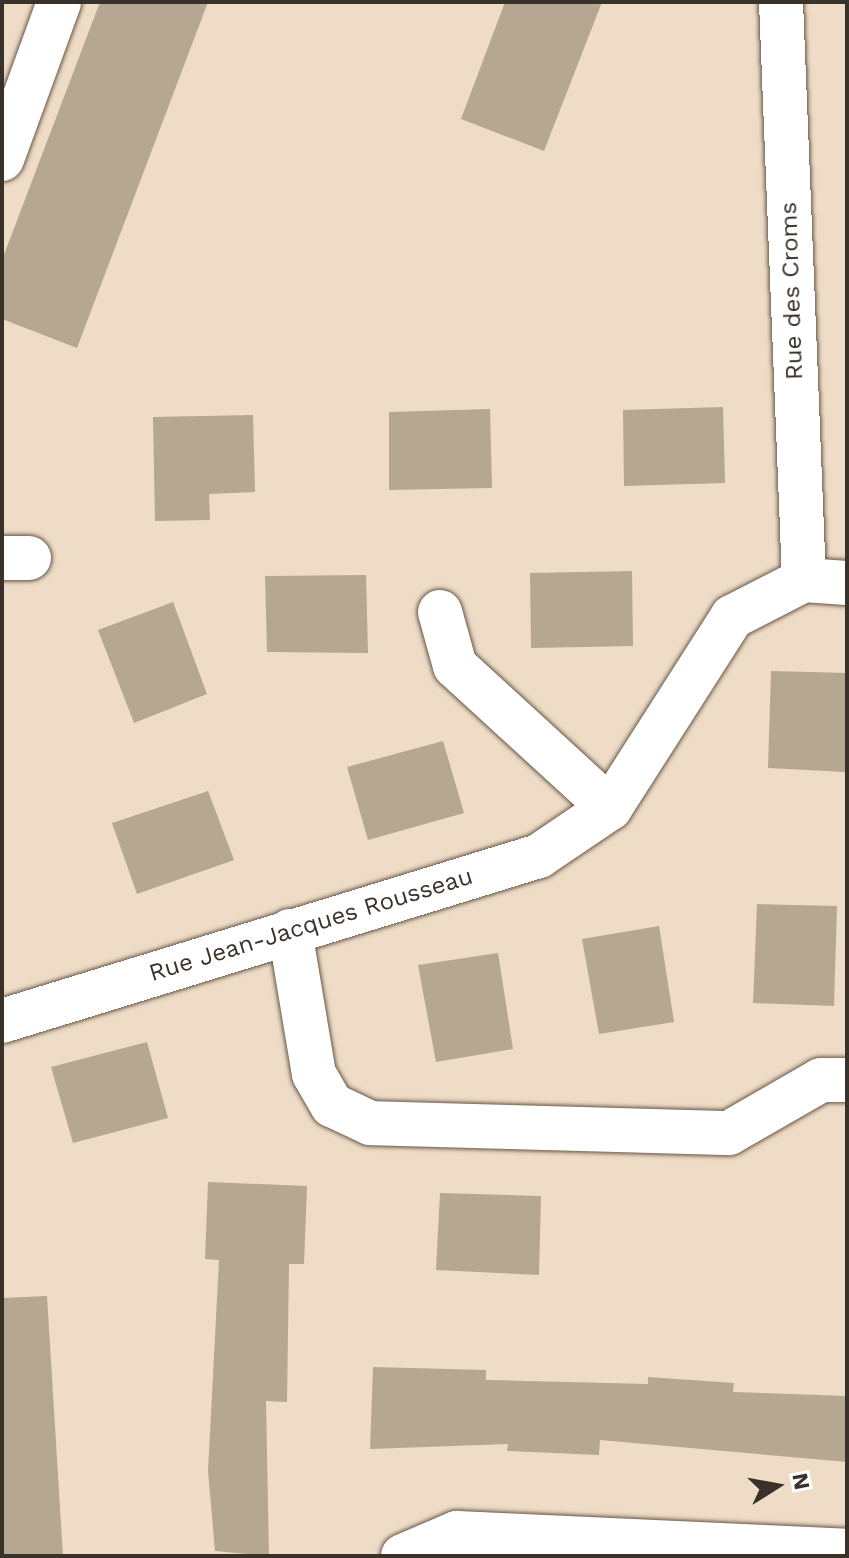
<!DOCTYPE html>
<html>
<head>
<meta charset="utf-8">
<style>
  body { margin:0 }
  #map { position:relative; width:849px; height:1558px; overflow:hidden; background:#eedcc7; font-family:"Work Sans",sans-serif }
  div>[style] { position:absolute }
  .building>* { inset:0; background:#b5a791 }
  .roads { filter:drop-shadow(0 0 2px #675746) drop-shadow(0 0 2px #675746) }
  .minor>* { height:44px; margin:-22px; padding:0 22px; transform-origin:22px; border-radius:22px; background:#fff }
  span { translate:-50% -50%; white-space:nowrap; text-align:center; line-height:1.15; -webkit-text-stroke:8px #fff; paint-order:stroke }
  .street-label { font-size:24px; color:#39322a }
  .frame { position:absolute; inset:0; border:4px solid #39322a; pointer-events:none }
  .north { position:absolute; left:737px; top:1446px; width:80px; height:80px; -webkit-text-stroke:6px #fff; paint-order:stroke; rotate:79deg; font-size:22px; font-weight:700; line-height:32px; text-align:center; color:#39322a }
  .north::after { content:''; display:block; margin:auto; width:28px; height:36px; background:#39322a; clip-path:polygon(50% 0,100% 100%,50% 72%,0 100%) }
</style>
</head>
<body>
<div id="map">
  <div class="building">
    <i style="clip-path:polygon(100px 2px,208px 2px,77px 348px,2px 319px,2px 260px)"></i>
    <i style="clip-path:polygon(505px 2px,602px 2px,544px 151px,461px 119px)"></i>
    <i style="clip-path:polygon(723px 407px,725px 483px,624px 486px,623px 410px)"></i>
    <i style="clip-path:polygon(490px 409px,492px 488px,389px 490px,389px 412px)"></i>
    <i style="clip-path:polygon(253px 415px,255px 492px,209px 494px,210px 520px,155px 521px,153px 417px)"></i>
    <i style="clip-path:polygon(632px 571px,633px 646px,531px 648px,530px 573px)"></i>
    <i style="clip-path:polygon(366px 575px,368px 653px,267px 652px,265px 576px)"></i>
    <i style="clip-path:polygon(173px 602px,207px 694px,134px 723px,98px 630px)"></i>
    <i style="clip-path:polygon(771px 671px,847px 673px,845px 772px,768px 768px)"></i>
    <i style="clip-path:polygon(443px 741px,464px 813px,368px 840px,347px 767px)"></i>
    <i style="clip-path:polygon(208px 791px,234px 860px,137px 894px,112px 823px)"></i>
    <i style="clip-path:polygon(757px 904px,837px 906px,834px 1006px,753px 1003px)"></i>
    <i style="clip-path:polygon(659px 926px,674px 1022px,599px 1034px,582px 939px)"></i>
    <i style="clip-path:polygon(498px 953px,513px 1049px,436px 1062px,418px 965px)"></i>
    <i style="clip-path:polygon(147px 1042px,168px 1118px,73px 1143px,51px 1067px)"></i>
    <i style="clip-path:polygon(208px 1182px,307px 1186px,304px 1264px,289px 1264px,287px 1402px,266px 1401px,269px 1556px,215px 1551px,208px 1471px,219px 1260px,205px 1259px)"></i>
    <i style="clip-path:polygon(440px 1193px,541px 1196px,539px 1275px,436px 1270px)"></i>
    <i style="clip-path:polygon(47px 1296px,63px 1556px,2px 1556px,2px 1298px)"></i>
    <i style="clip-path:polygon(373px 1367px,486px 1370px,486px 1380px,648px 1384px,648px 1377px,734px 1383px,733px 1392px,847px 1396px,847px 1462px,600px 1440px,599px 1455px,507px 1451px,508px 1444px,370px 1449px)"></i>
  </div>
  <div class="roads">
    <div class="minor">
      <i style="left:781px;top:2px;width:578px;rotate:87.72deg"></i>
      <i style="left:2px;top:159px;width:167px;rotate:-70deg"></i>
      <i style="left:2px;top:558px;width:27px"></i>
      <i style="left:440px;top:612px;width:56px;rotate:74.5deg"></i>
      <i style="left:455px;top:666px;width:210px;rotate:42.5deg"></i>
      <i style="left:290px;top:931px;width:145px;rotate:80.5deg"></i>
      <i style="left:314px;top:1074px;width:36px;rotate:60deg"></i>
      <i style="left:332px;top:1105px;width:42px;rotate:25.3deg"></i>
      <i style="left:370px;top:1123px;width:359px;rotate:1.6deg"></i>
      <i style="left:729px;top:1133px;width:106px;rotate:-29.9deg"></i>
      <i style="left:821px;top:1080px;width:26px"></i>
      <i style="left:2px;top:1021px;width:562px;rotate:-17.08deg"></i>
      <i style="left:539px;top:856px;width:86px;rotate:-34.1deg"></i>
      <i style="left:610px;top:808px;width:227px;rotate:-57.4deg"></i>
      <i style="left:732px;top:617px;width:81px;rotate:-27.2deg"></i>
      <i style="left:804px;top:580px;width:43px;rotate:4deg"></i>
      <i style="left:403px;top:1556px;width:59px;rotate:-23.1deg"></i>
      <i style="left:457px;top:1533px;width:390px;rotate:2.6deg"></i>
    </div>
  </div>
  <div class="street-label">
    <span style="left:792px;top:291px;rotate:-92deg">Rue des Croms</span>
    <span style="left:311px;top:925px;rotate:-17deg">Rue Jean-Jacques Rousseau</span>
  </div>
  <div class="frame"></div>
  <div class="north">N</div>
</div>
</body>
</html>
